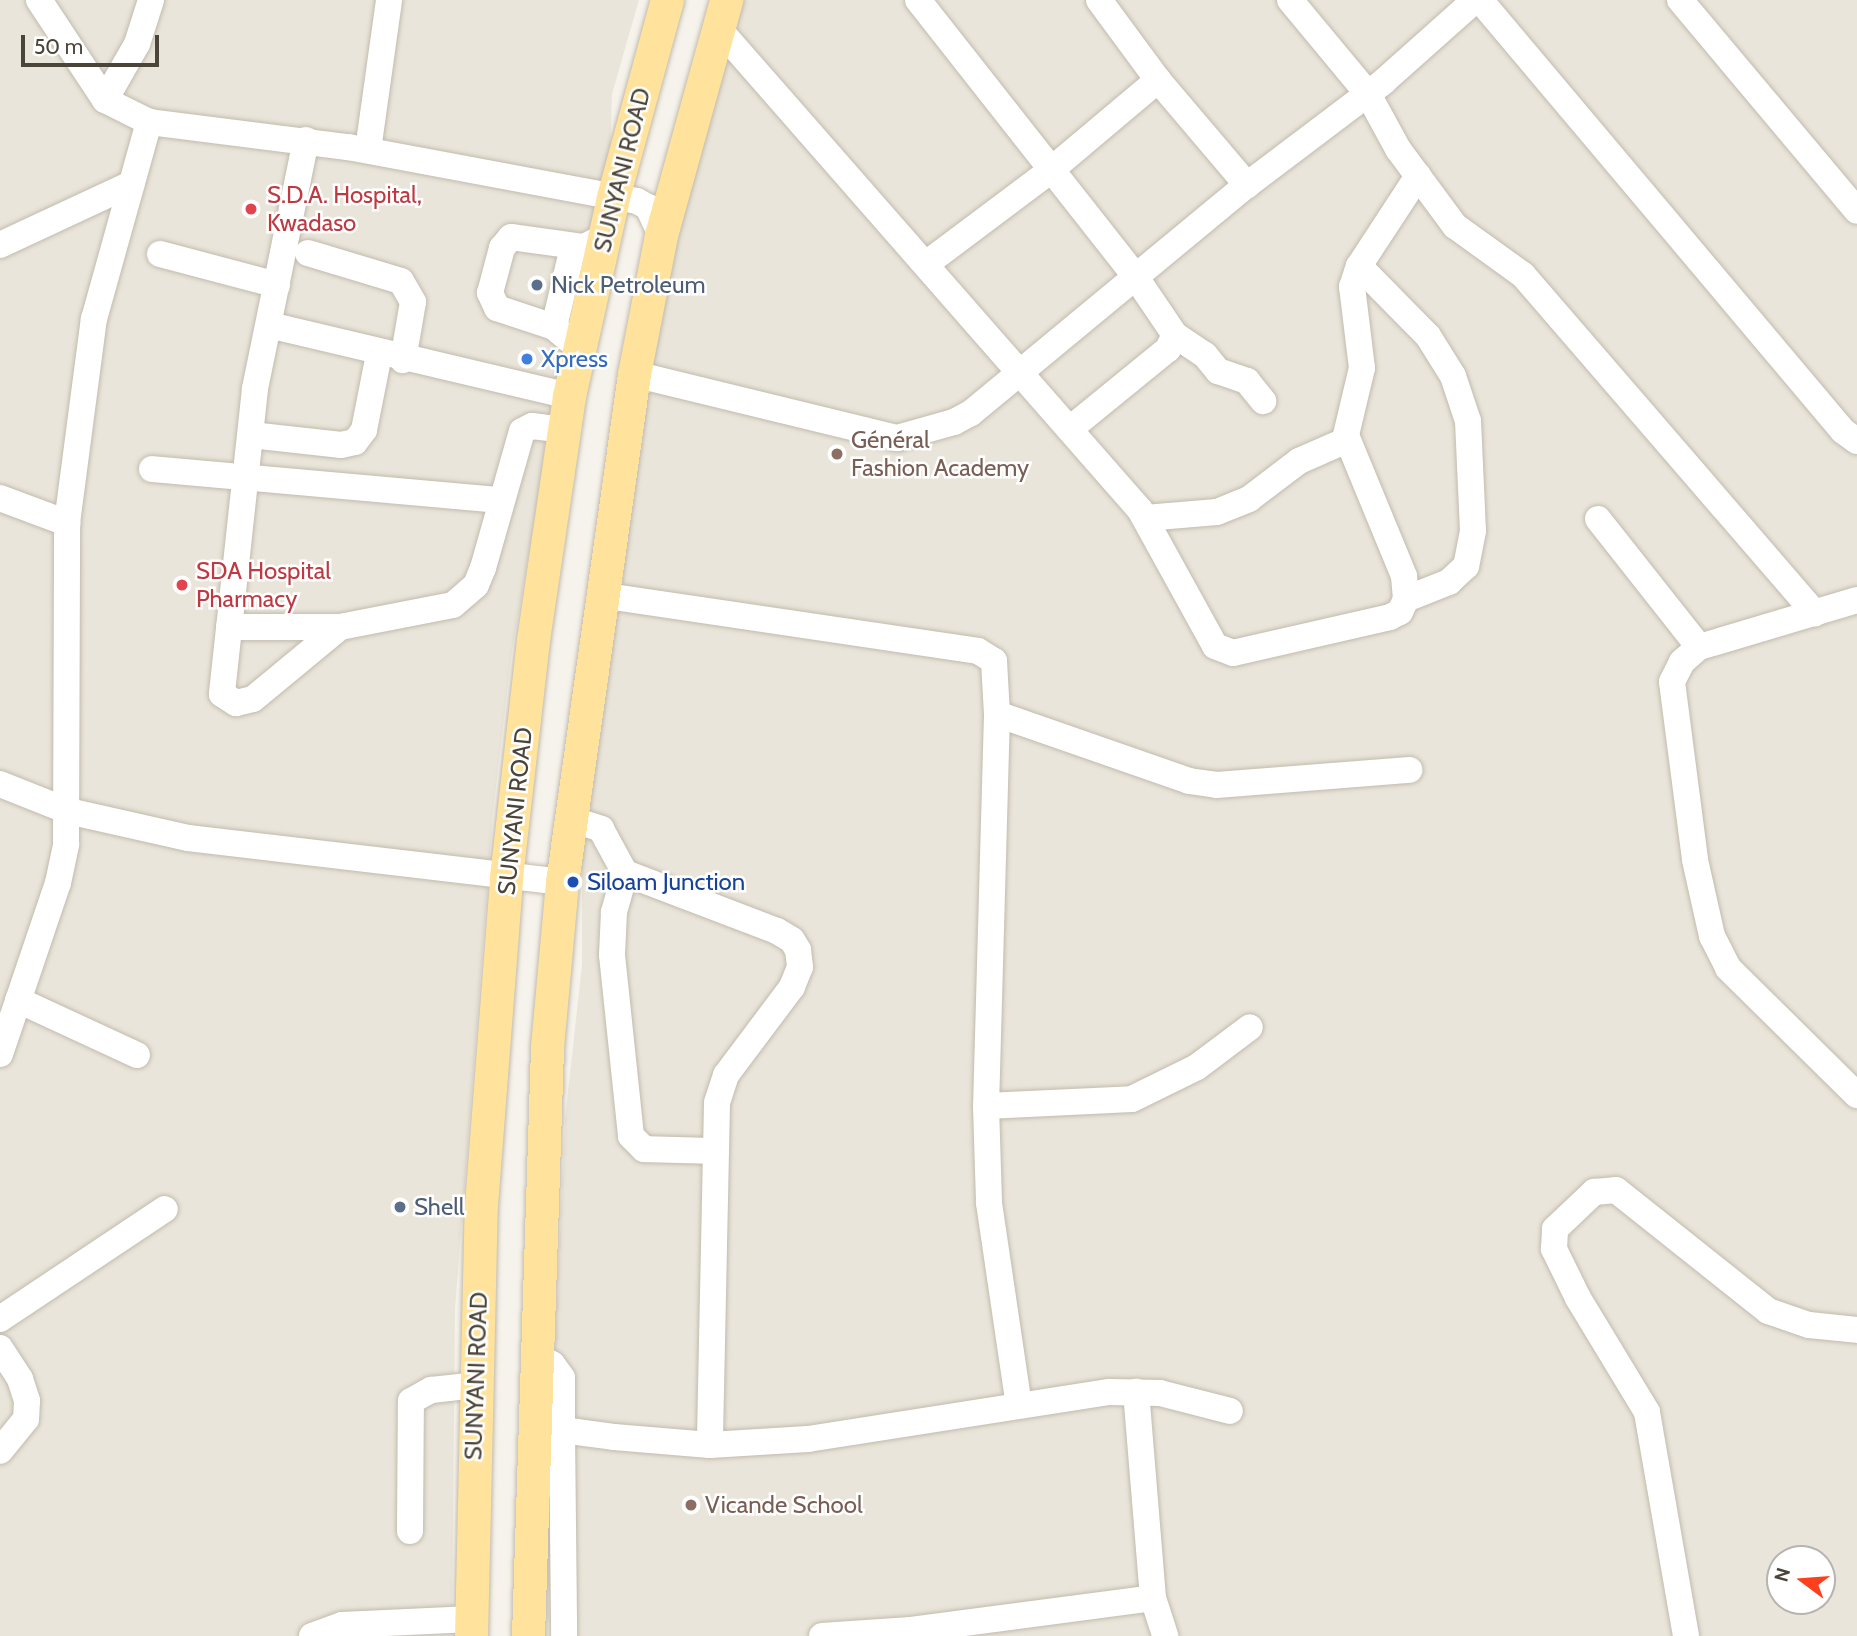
<!DOCTYPE html>
<html>
<head>
<meta charset="utf-8">
<style>
  body { margin:0 }
  #map { position:relative; width:1857px; height:1636px; overflow:hidden; background:#f6f3ec; font-family:Cabin,sans-serif }
  div>[style] { position:absolute }
  .residential>* { inset:0; background:#eae5da }
  .roads { filter:drop-shadow(0 0 2px #c2bbae) drop-shadow(0 0 2px #c2bbae) }
  .minor>* { height:26px; margin:-13px; padding:0 13px; transform-origin:13px; border-radius:13px; background:#fff }
  .major>* { height:33px; margin:-16.5px; padding:0 16.5px; transform-origin:16.5px; border-radius:16.5px; background:#ffe39c }
  .dots>* { width:19px; height:19px; translate:-50% -50%; box-sizing:border-box; border:4px solid #fff; border-radius:50% }
  span { translate:-50% -50%; white-space:nowrap; text-align:center; line-height:1.15; -webkit-text-stroke:5px #fff; paint-order:stroke }
  .street-label { font-size:24px; color:#4b4439 }
  .health-label { font-size:24px; color:#be3a42 }
  .left { translate:0 -50%; text-align:left }
  .service-label { font-size:24px; color:#4e5e75 }
  .shop-label { font-size:24px; color:#366cbe }
  .education-label { font-size:24px; color:#785e54 }
  .transit-label { font-size:24px; color:#164399 }
  .north { position:absolute; left:1766px; top:1545px; width:70px; height:70px; box-sizing:border-box; background:#fff; border:2px solid #b7b4b0; border-radius:50%; rotate:286deg; font-size:19px; font-weight:700; line-height:28px; text-align:center; color:#4b4439 }
  .north::after { content:''; display:block; margin:auto; width:24px; height:32px; background:#fc3f1d; clip-path:polygon(50% 0,100% 100%,50% 72%,0 100%) }
  .scale { position:absolute; left:21px; top:35px; width:138px; height:32px; box-sizing:border-box; border:4px solid #4b4439; border-top:0; padding-left:9px; font-size:21px; line-height:24px; white-space:nowrap; color:#4b4439; -webkit-text-stroke:5px #fff; paint-order:stroke }
</style>
</head>
<body>
<div id="map">
  <div class="residential">
    <i style="clip-path:polygon(0 0,639px 0,612px 94px,610px 155px,547px 449px,512px 651px,493px 812px,455px 1309px,452px 1636px,0 1636px)"></i>
    <i style="clip-path:polygon(evenodd,743px 0,1857px 0,1857px 1636px,554px 1636px,554px 1376px,565px 1119px,582px 965px,582px 797px,651px 358px,700px 142px,743px 0,1780px 1559px,1822px 1559px,1822px 1601px,1780px 1601px,1780px 1559px)"></i>
  </div>
  <div class="roads">
    <div class="minor">
      <i style="left:39px;top:0;width:120px;rotate:56.6deg"></i>
      <i style="left:105px;top:100px;width:49px;rotate:26.6deg"></i>
      <i style="left:149px;top:122px;width:201px;rotate:7.2deg"></i>
      <i style="left:348px;top:147px;width:294px;rotate:10.6deg"></i>
      <i style="left:637px;top:201px;width:13px;rotate:29deg"></i>
      <i style="left:648px;top:207px;width:31px;rotate:65deg"></i>
      <i style="left:918px;top:0;width:351px;rotate:51.8deg"></i>
      <i style="left:1135px;top:276px;width:71px;rotate:55.9deg"></i>
      <i style="left:1175px;top:335px;width:16px;rotate:117deg"></i>
      <i style="left:1168px;top:349px;width:127px;rotate:140.8deg"></i>
      <i style="left:1099px;top:0;width:99px;rotate:53.6deg"></i>
      <i style="left:1158px;top:80px;width:138px;rotate:49.7deg"></i>
      <i style="left:1290px;top:0;width:122px;rotate:50.3deg"></i>
      <i style="left:1368px;top:94px;width:63px;rotate:61.4deg"></i>
      <i style="left:1398px;top:149px;width:96px;rotate:53.5deg"></i>
      <i style="left:1455px;top:226px;width:84px;rotate:35.8deg"></i>
      <i style="left:1523px;top:275px;width:447px;rotate:49.2deg"></i>
      <i style="left:1480px;top:0;width:563px;rotate:49.89deg"></i>
      <i style="left:1843px;top:431px;width:17px;rotate:36deg"></i>
      <i style="left:1680px;top:0;width:275px;rotate:50deg"></i>
      <i style="left:718px;top:28px;width:641px;rotate:48.8deg"></i>
      <i style="left:1140px;top:510px;width:155px;rotate:61.1deg"></i>
      <i style="left:1215px;top:646px;width:19px;rotate:21deg"></i>
      <i style="left:1233px;top:653px;width:161px;rotate:-12.9deg"></i>
      <i style="left:1390px;top:617px;width:11px;rotate:-27deg"></i>
      <i style="left:1400px;top:612px;width:14px;rotate:-65deg"></i>
      <i style="left:1406px;top:599px;width:23px;rotate:-95deg"></i>
      <i style="left:1404px;top:576px;width:152px;rotate:-112.4deg"></i>
      <i style="left:1346px;top:435px;width:69px;rotate:-76.6deg"></i>
      <i style="left:1362px;top:368px;width:82px;rotate:-97deg"></i>
      <i style="left:1352px;top:287px;width:22px;rotate:-72deg"></i>
      <i style="left:1359px;top:266px;width:108px;rotate:-56.8deg"></i>
      <i style="left:105px;top:100px;width:64px;rotate:-60.3deg"></i>
      <i style="left:137px;top:44px;width:46px;rotate:-72.3deg"></i>
      <i style="left:306px;top:140px;width:254px;rotate:101.6deg"></i>
      <i style="left:255px;top:389px;width:307px;rotate:96.2deg"></i>
      <i style="left:222px;top:694px;width:17px;rotate:33deg"></i>
      <i style="left:236px;top:703px;width:17px;rotate:-13deg"></i>
      <i style="left:253px;top:699px;width:113px;rotate:-39.6deg"></i>
      <i style="left:368px;top:150px;width:151px;rotate:-82deg"></i>
      <i style="left:0;top:245px;width:145px;rotate:-25deg"></i>
      <i style="left:308px;top:253px;width:97px;rotate:16.8deg"></i>
      <i style="left:401px;top:281px;width:24px;rotate:60deg"></i>
      <i style="left:413px;top:302px;width:59px;rotate:99.8deg"></i>
      <i style="left:160px;top:254px;width:121px;rotate:14.8deg"></i>
      <i style="left:926px;top:264px;width:156px;rotate:-36.9deg"></i>
      <i style="left:1051px;top:170px;width:140px;rotate:-40.1deg"></i>
      <i style="left:1359px;top:266px;width:98px;rotate:45.4deg"></i>
      <i style="left:1428px;top:336px;width:47px;rotate:58deg"></i>
      <i style="left:1453px;top:376px;width:47px;rotate:71.6deg"></i>
      <i style="left:1468px;top:421px;width:110px;rotate:87.4deg"></i>
      <i style="left:1473px;top:531px;width:36px;rotate:101deg"></i>
      <i style="left:1466px;top:566px;width:23px;rotate:137deg"></i>
      <i style="left:1449px;top:582px;width:46px;rotate:158.4deg"></i>
      <i style="left:269px;top:325px;width:308px;rotate:13.3deg"></i>
      <i style="left:554px;top:327px;width:82px;rotate:-76.6deg"></i>
      <i style="left:1175px;top:335px;width:36px;rotate:34deg"></i>
      <i style="left:1205px;top:355px;width:21px;rotate:51deg"></i>
      <i style="left:1218px;top:371px;width:31px;rotate:19deg"></i>
      <i style="left:1247px;top:381px;width:26px;rotate:51deg"></i>
      <i style="left:580px;top:349px;width:34px;rotate:-140deg"></i>
      <i style="left:554px;top:327px;width:60px;rotate:-161.6deg"></i>
      <i style="left:497px;top:308px;width:17px;rotate:-115deg"></i>
      <i style="left:490px;top:293px;width:47px;rotate:-75.1deg"></i>
      <i style="left:502px;top:248px;width:14px;rotate:-51deg"></i>
      <i style="left:511px;top:237px;width:74px;rotate:7.8deg"></i>
      <i style="left:584px;top:247px;width:22px;rotate:-27deg"></i>
      <i style="left:634px;top:374px;width:271px;rotate:13.7deg"></i>
      <i style="left:897px;top:438px;width:59px;rotate:-15.7deg"></i>
      <i style="left:954px;top:422px;width:19px;rotate:-28deg"></i>
      <i style="left:971px;top:413px;width:358px;rotate:-39.6deg"></i>
      <i style="left:1247px;top:185px;width:171px;rotate:-37.1deg"></i>
      <i style="left:1383px;top:82px;width:123px;rotate:-41.7deg"></i>
      <i style="left:251px;top:435px;width:91px;rotate:6.3deg"></i>
      <i style="left:341px;top:445px;width:14px;rotate:-12deg"></i>
      <i style="left:355px;top:442px;width:15px;rotate:-53deg"></i>
      <i style="left:364px;top:430px;width:77px;rotate:-78.8deg"></i>
      <i style="left:152px;top:469px;width:348px;rotate:5.1deg"></i>
      <i style="left:0;top:498px;width:72px;rotate:20.5deg"></i>
      <i style="left:1145px;top:518px;width:72px;rotate:-4.8deg"></i>
      <i style="left:1217px;top:512px;width:35px;rotate:-22deg"></i>
      <i style="left:1249px;top:499px;width:63px;rotate:-37.2deg"></i>
      <i style="left:1299px;top:461px;width:52px;rotate:-23.6deg"></i>
      <i style="left:1598px;top:519px;width:163px;rotate:51.7deg"></i>
      <i style="left:600px;top:595px;width:382px;rotate:8.4deg"></i>
      <i style="left:978px;top:651px;width:19px;rotate:32deg"></i>
      <i style="left:994px;top:661px;width:53px;rotate:86.8deg"></i>
      <i style="left:997px;top:714px;width:392px;rotate:91.6deg"></i>
      <i style="left:986px;top:1106px;width:97px;rotate:88.2deg"></i>
      <i style="left:989px;top:1203px;width:204px;rotate:81.6deg"></i>
      <i style="left:1857px;top:600px;width:165px;rotate:163.4deg"></i>
      <i style="left:1699px;top:647px;width:23px;rotate:139deg"></i>
      <i style="left:1682px;top:662px;width:22px;rotate:117deg"></i>
      <i style="left:1672px;top:682px;width:179px;rotate:82.6deg"></i>
      <i style="left:1695px;top:860px;width:78px;rotate:77.4deg"></i>
      <i style="left:1712px;top:936px;width:36px;rotate:63deg"></i>
      <i style="left:1728px;top:968px;width:181px;rotate:44.6deg"></i>
      <i style="left:229px;top:627px;width:111px"></i>
      <i style="left:340px;top:627px;width:115px;rotate:-11deg"></i>
      <i style="left:453px;top:605px;width:30px;rotate:-41deg"></i>
      <i style="left:476px;top:585px;width:18px;rotate:-68deg"></i>
      <i style="left:483px;top:568px;width:142px;rotate:-74.1deg"></i>
      <i style="left:522px;top:431px;width:11px;rotate:-27deg"></i>
      <i style="left:532px;top:426px;width:32px;rotate:7deg"></i>
      <i style="left:997px;top:714px;width:203px;rotate:19.2deg"></i>
      <i style="left:1189px;top:781px;width:28px;rotate:8deg"></i>
      <i style="left:1217px;top:785px;width:193px;rotate:-4.5deg"></i>
      <i style="left:0;top:784px;width:73px;rotate:21.7deg"></i>
      <i style="left:68px;top:811px;width:123px;rotate:12.7deg"></i>
      <i style="left:188px;top:838px;width:377px;rotate:6.7deg"></i>
      <i style="left:571px;top:819px;width:32px;rotate:18deg"></i>
      <i style="left:601px;top:829px;width:50px;rotate:61.4deg"></i>
      <i style="left:625px;top:873px;width:163px;rotate:20.9deg"></i>
      <i style="left:777px;top:931px;width:17px;rotate:31deg"></i>
      <i style="left:792px;top:940px;width:12px;rotate:59deg"></i>
      <i style="left:798px;top:950px;width:17px;rotate:83deg"></i>
      <i style="left:800px;top:967px;width:22px;rotate:112deg"></i>
      <i style="left:792px;top:987px;width:110px;rotate:126.9deg"></i>
      <i style="left:726px;top:1075px;width:29px;rotate:108deg"></i>
      <i style="left:717px;top:1103px;width:342px;rotate:91.2deg"></i>
      <i style="left:625px;top:873px;width:41px;rotate:105.8deg"></i>
      <i style="left:614px;top:912px;width:43px;rotate:92.7deg"></i>
      <i style="left:612px;top:955px;width:182px;rotate:84deg"></i>
      <i style="left:631px;top:1136px;width:18px;rotate:45deg"></i>
      <i style="left:644px;top:1149px;width:72px;rotate:1.6deg"></i>
      <i style="left:18px;top:1000px;width:131px;rotate:24.8deg"></i>
      <i style="left:0;top:1054px;width:181px;rotate:-71.3deg"></i>
      <i style="left:58px;top:883px;width:40px;rotate:-78deg"></i>
      <i style="left:66px;top:844px;width:321px;rotate:-89.8deg"></i>
      <i style="left:67px;top:523px;width:206px;rotate:-82.5deg"></i>
      <i style="left:94px;top:319px;width:205px;rotate:-74.4deg"></i>
      <i style="left:986px;top:1106px;width:146px;rotate:-2.7deg"></i>
      <i style="left:1132px;top:1099px;width:72px;rotate:-26.2deg"></i>
      <i style="left:1197px;top:1067px;width:66px;rotate:-37deg"></i>
      <i style="left:0;top:1319px;width:198px;rotate:-33.7deg"></i>
      <i style="left:0;top:1348px;width:37px;rotate:57deg"></i>
      <i style="left:20px;top:1379px;width:23px;rotate:72deg"></i>
      <i style="left:27px;top:1401px;width:18px;rotate:93deg"></i>
      <i style="left:26px;top:1419px;width:41px;rotate:129.1deg"></i>
      <i style="left:534px;top:1355px;width:20px;rotate:27deg"></i>
      <i style="left:552px;top:1364px;width:17px;rotate:54deg"></i>
      <i style="left:562px;top:1378px;width:52px;rotate:90deg"></i>
      <i style="left:562px;top:1430px;width:52px;rotate:7.7deg"></i>
      <i style="left:614px;top:1437px;width:96px;rotate:4.8deg"></i>
      <i style="left:710px;top:1445px;width:98px;rotate:-3.5deg"></i>
      <i style="left:808px;top:1439px;width:305px;rotate:-8.9deg"></i>
      <i style="left:1109px;top:1392px;width:51px;rotate:1.1deg"></i>
      <i style="left:1160px;top:1393px;width:72px;rotate:14.4deg"></i>
      <i style="left:562px;top:1430px;width:206px;rotate:89.4deg"></i>
      <i style="left:410px;top:1531px;width:130px;rotate:-89.6deg"></i>
      <i style="left:411px;top:1401px;width:23px;rotate:-29deg"></i>
      <i style="left:431px;top:1390px;width:45px;rotate:-6.3deg"></i>
      <i style="left:1153px;top:1598px;width:40px;rotate:72deg"></i>
      <i style="left:312px;top:1636px;width:32px;rotate:-20deg"></i>
      <i style="left:342px;top:1625px;width:130px;rotate:-2.6deg"></i>
      <i style="left:822px;top:1636px;width:89px;rotate:-3.9deg"></i>
      <i style="left:911px;top:1630px;width:244px;rotate:-7.5deg"></i>
      <i style="left:1153px;top:1598px;width:207px;rotate:-94.7deg"></i>
      <i style="left:1686px;top:1636px;width:227px;rotate:-99.9deg"></i>
      <i style="left:1647px;top:1412px;width:133px;rotate:-121.2deg"></i>
      <i style="left:1578px;top:1298px;width:55px;rotate:-116.1deg"></i>
      <i style="left:1554px;top:1249px;width:20px;rotate:-87deg"></i>
      <i style="left:1555px;top:1229px;width:54px;rotate:-43.5deg"></i>
      <i style="left:1594px;top:1192px;width:22px;rotate:-5deg"></i>
      <i style="left:1616px;top:1190px;width:194px;rotate:38.5deg"></i>
      <i style="left:1768px;top:1311px;width:43px;rotate:18.9deg"></i>
      <i style="left:1809px;top:1325px;width:48px;rotate:5.9deg"></i>
    </div>
    <div class="major">
      <i style="left:471px;top:1636px;width:431px;rotate:-88.7deg"></i>
      <i style="left:481px;top:1205px;width:329px;rotate:-85.6deg"></i>
      <i style="left:506px;top:877px;width:239px;rotate:-83.5deg"></i>
      <i style="left:533px;top:640px;width:247px;rotate:-81.6deg"></i>
      <i style="left:569px;top:396px;width:204px;rotate:-77.5deg"></i>
      <i style="left:613px;top:197px;width:204px;rotate:-74.7deg"></i>
      <i style="left:528px;top:1636px;width:589px;rotate:-88.15deg"></i>
      <i style="left:547px;top:1047px;width:166px;rotate:-84.8deg"></i>
      <i style="left:562px;top:882px;width:513px;rotate:-81.93deg"></i>
      <i style="left:634px;top:374px;width:142px;rotate:-79deg"></i>
      <i style="left:661px;top:235px;width:244px;rotate:-74.5deg"></i>
    </div>
  </div>
  <div class="dots">
    <i style="left:251px;top:209px;background:#e0444e"></i>
    <i style="left:537px;top:285px;background:#5c6f8a"></i>
    <i style="left:527px;top:359px;background:#3f7fe0"></i>
    <i style="left:837px;top:454px;background:#8d6e63"></i>
    <i style="left:182px;top:585px;background:#e0444e"></i>
    <i style="left:573px;top:882px;background:#1a4fb4"></i>
    <i style="left:400px;top:1207px;background:#5c6f8a"></i>
    <i style="left:691px;top:1505px;background:#8d6e63"></i>
  </div>
  <div class="street-label">
    <span style="left:622px;top:170px;rotate:-76deg">SUNYANI ROAD</span>
    <span style="left:515px;top:811px;rotate:-84deg">SUNYANI ROAD</span>
    <span style="left:476px;top:1376px;rotate:-88deg">SUNYANI ROAD</span>
  </div>
  <div class="health-label">
    <span class="left" style="left:267px;top:209px">S.D.A. Hospital,<br>Kwadaso</span>
    <span class="left" style="left:196px;top:585px">SDA Hospital<br>Pharmacy</span>
  </div>
  <div class="service-label">
    <span class="left" style="left:551px;top:285px">Nick Petroleum</span>
    <span class="left" style="left:414px;top:1207px">Shell</span>
  </div>
  <div class="shop-label">
    <span class="left" style="left:541px;top:359px">Xpress</span>
  </div>
  <div class="education-label">
    <span class="left" style="left:851px;top:454px">Général<br>Fashion Academy</span>
    <span class="left" style="left:705px;top:1505px">Vicande School</span>
  </div>
  <div class="transit-label">
    <span class="left" style="left:587px;top:882px">Siloam Junction</span>
  </div>
  <div class="north">N</div>
  <div class="scale">50 m</div>
</div>
</body>
</html>
